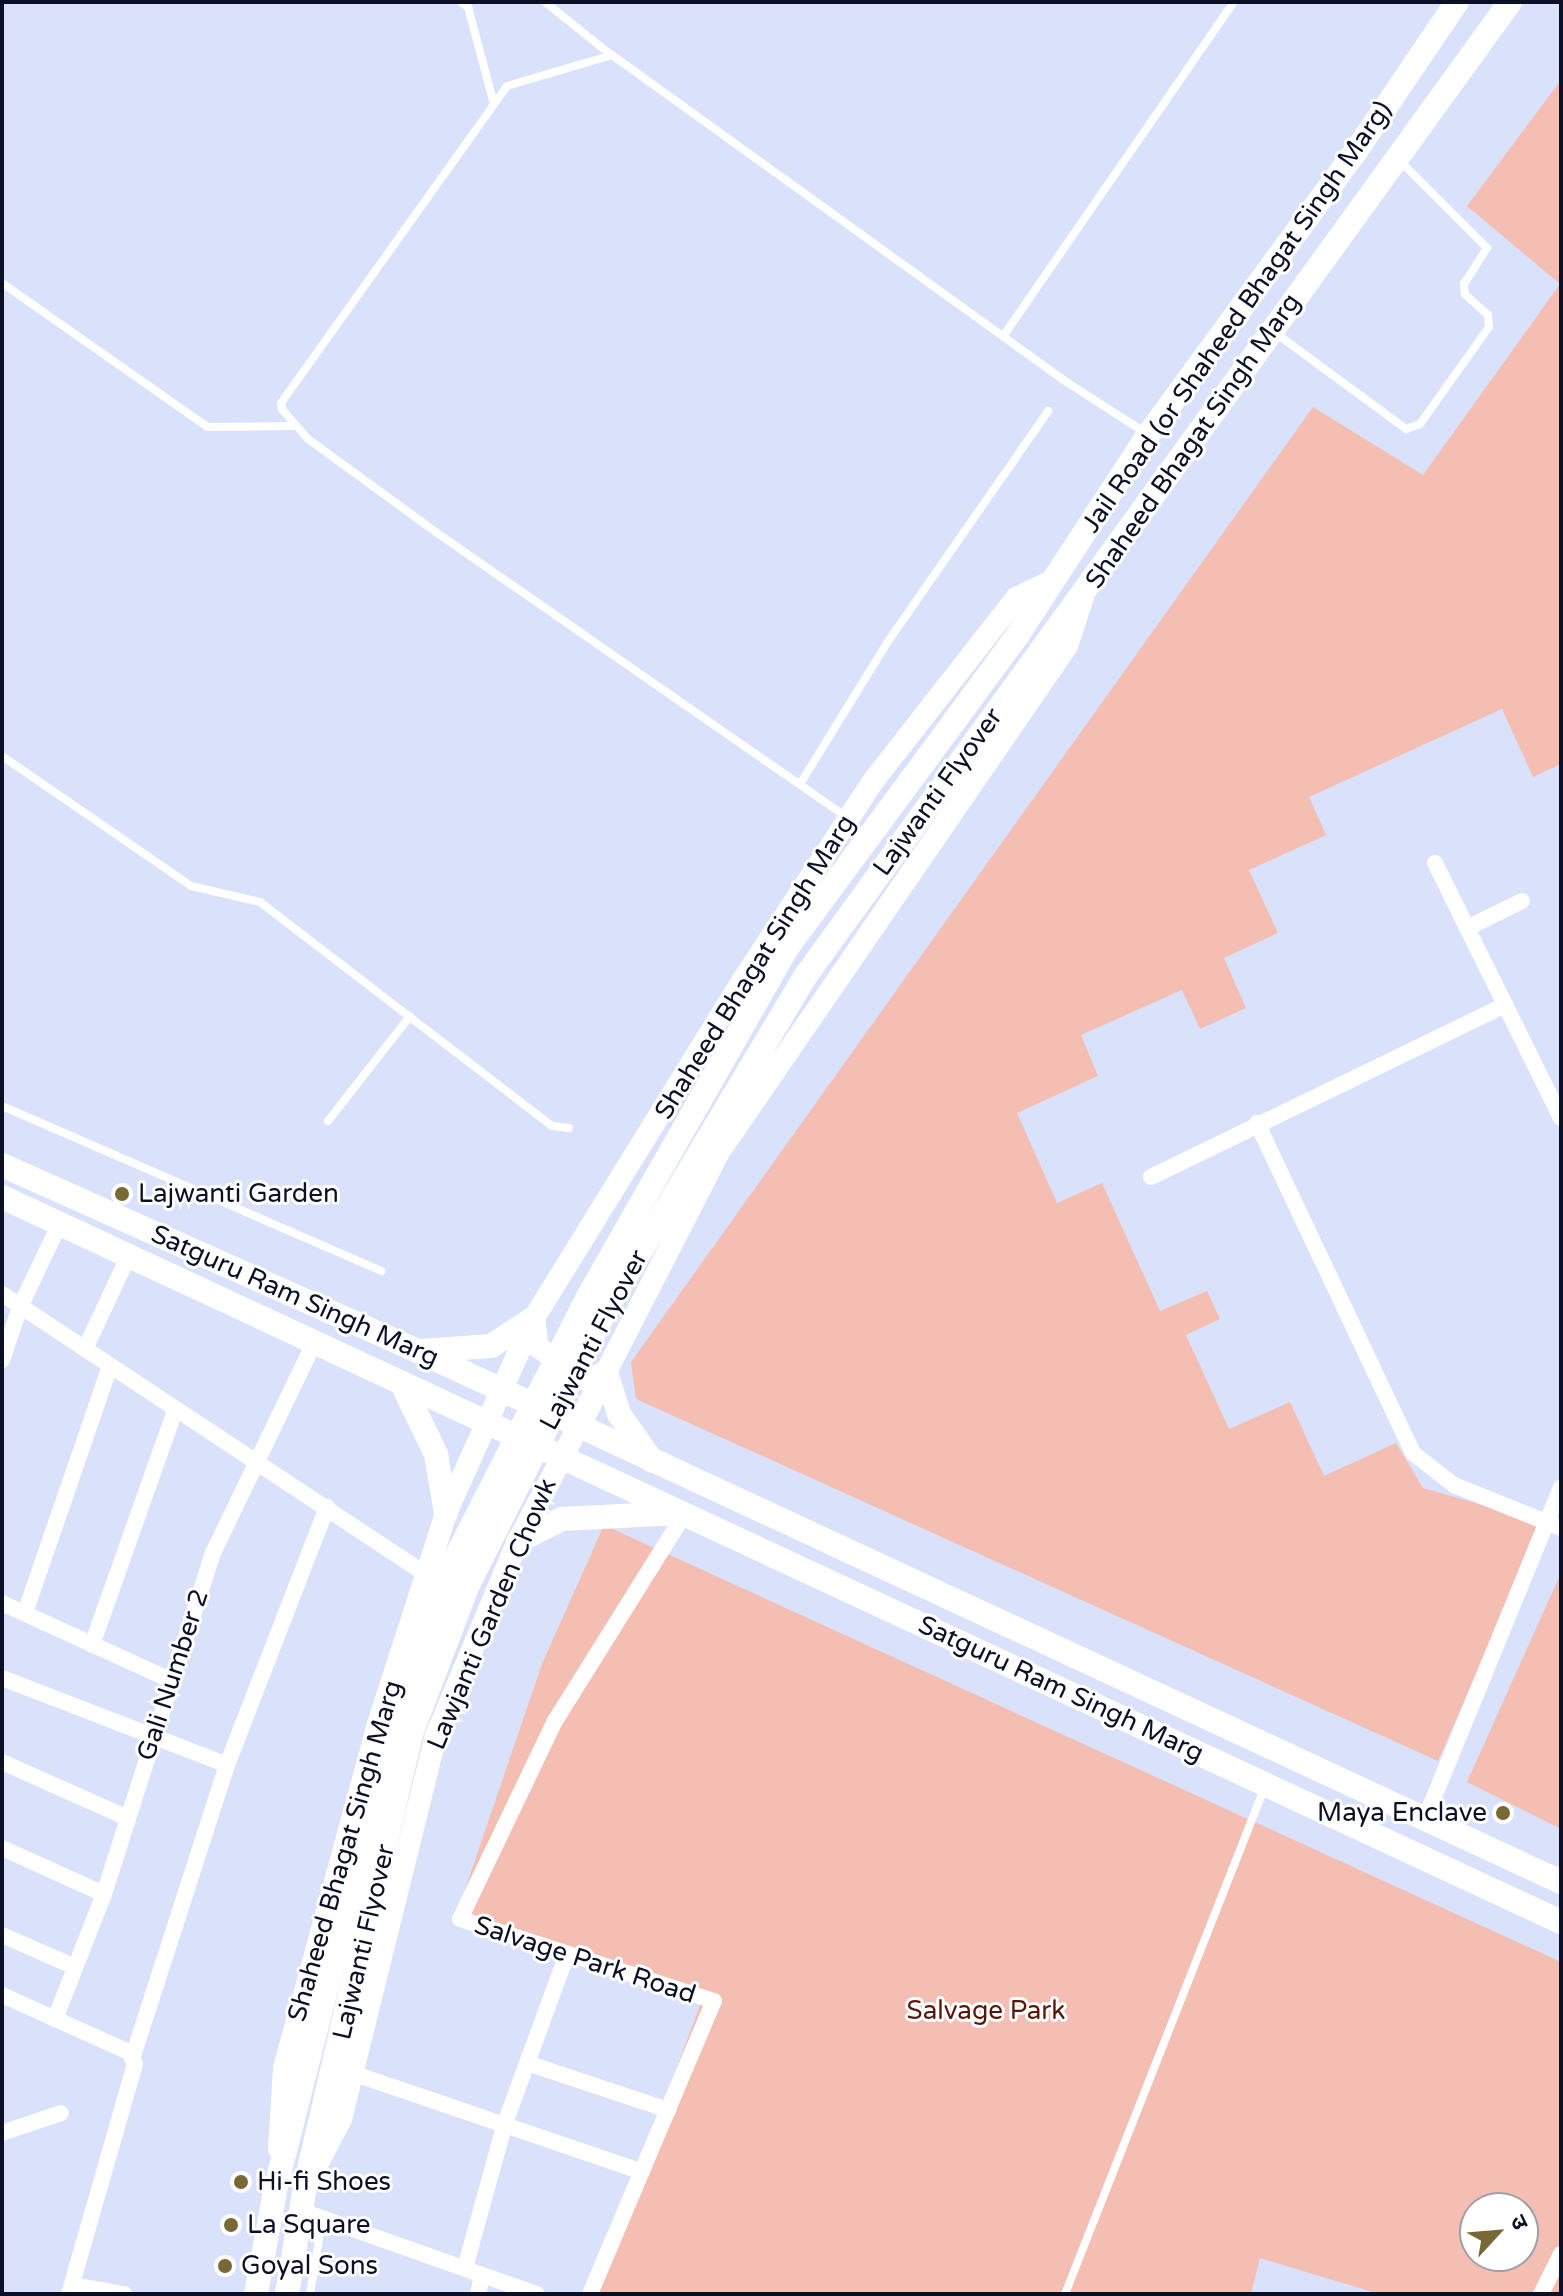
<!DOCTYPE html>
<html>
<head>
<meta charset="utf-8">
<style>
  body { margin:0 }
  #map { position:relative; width:1563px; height:2296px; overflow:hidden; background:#d9e1fb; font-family:"Varela Round","Noto Sans Devanagari",sans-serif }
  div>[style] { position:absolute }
  .green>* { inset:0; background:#f5beb2 }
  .service>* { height:8px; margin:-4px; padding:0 4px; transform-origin:4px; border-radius:4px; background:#fff }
  .minor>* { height:16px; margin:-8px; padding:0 8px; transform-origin:8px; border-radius:8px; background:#fff }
  .tertiary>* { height:22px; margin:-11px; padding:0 11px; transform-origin:11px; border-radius:11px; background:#fff }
  .secondary>* { height:24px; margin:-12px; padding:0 12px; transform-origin:12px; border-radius:12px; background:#fff }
  .dots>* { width:22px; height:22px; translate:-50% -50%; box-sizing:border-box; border:4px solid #fff; border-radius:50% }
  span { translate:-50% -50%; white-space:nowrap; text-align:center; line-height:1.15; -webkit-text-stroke:6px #fff; paint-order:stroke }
  .street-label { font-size:26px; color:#0c1027 }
  .poi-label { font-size:26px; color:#0c1027 }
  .left { translate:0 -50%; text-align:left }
  .right { translate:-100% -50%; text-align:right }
  .park-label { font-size:26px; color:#591508 }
  .frame { position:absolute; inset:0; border:4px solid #0c1027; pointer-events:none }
  .north { position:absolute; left:1459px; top:2192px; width:80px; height:80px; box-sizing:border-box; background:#fff; border:2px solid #9e9fa9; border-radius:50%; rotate:64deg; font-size:22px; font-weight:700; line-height:32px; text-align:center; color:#0c1027 }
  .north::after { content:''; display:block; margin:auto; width:28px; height:36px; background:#786836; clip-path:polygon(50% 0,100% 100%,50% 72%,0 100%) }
</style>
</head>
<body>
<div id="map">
  <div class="green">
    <i style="clip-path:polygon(1561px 80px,1561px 764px,1533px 777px,1502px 709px,1309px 797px,1326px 835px,1249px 870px,1278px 933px,1224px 958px,1246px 1008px,1200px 1029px,1182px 990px,1081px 1035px,1098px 1076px,1017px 1113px,1057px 1203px,1102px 1183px,1160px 1311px,1207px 1291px,1220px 1319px,1186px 1335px,1229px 1429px,1290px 1402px,1324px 1476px,1396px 1443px,1423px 1488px,1542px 1522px,1438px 1761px,636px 1399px,631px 1362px,1313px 407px,1423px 475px,1560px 284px,1467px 206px)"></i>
    <i style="clip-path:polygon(evenodd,604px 1525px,1561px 1962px,1561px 2294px,1379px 2294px,1260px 2258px,1251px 2294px,593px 2294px,703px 1997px,458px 1910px,542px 1664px,604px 1525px,1475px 2208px,1523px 2208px,1523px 2256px,1475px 2256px,1475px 2208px)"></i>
    <i style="clip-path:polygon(1561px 1573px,1561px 1829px,1467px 1782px)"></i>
  </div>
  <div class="service">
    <i style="left:461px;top:2px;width:9px;rotate:36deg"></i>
    <i style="left:468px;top:7px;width:100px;rotate:75deg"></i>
    <i style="left:545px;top:2px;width:83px;rotate:38.7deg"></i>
    <i style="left:2px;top:283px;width:251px;rotate:35deg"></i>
    <i style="left:208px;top:427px;width:85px;rotate:-0.7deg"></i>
    <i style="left:1274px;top:332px;width:164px;rotate:36.3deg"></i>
    <i style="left:1406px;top:429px;width:15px;rotate:-20deg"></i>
    <i style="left:1420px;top:424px;width:119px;rotate:-54.6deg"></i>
    <i style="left:1489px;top:327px;width:12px;rotate:-95deg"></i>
    <i style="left:1488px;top:315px;width:31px;rotate:-138deg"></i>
    <i style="left:1465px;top:294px;width:10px;rotate:-96deg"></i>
    <i style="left:1464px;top:284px;width:43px;rotate:-57.4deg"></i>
    <i style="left:1487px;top:248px;width:123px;rotate:-135deg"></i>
    <i style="left:1004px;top:335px;width:405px;rotate:-55.4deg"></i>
    <i style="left:2px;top:756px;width:229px;rotate:34.5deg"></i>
    <i style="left:191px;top:886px;width:71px;rotate:13.1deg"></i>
    <i style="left:260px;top:902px;width:368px;rotate:37.5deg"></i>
    <i style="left:552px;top:1126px;width:17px;rotate:7deg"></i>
    <i style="left:800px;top:784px;width:169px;rotate:-58.3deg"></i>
    <i style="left:889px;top:640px;width:279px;rotate:-55.2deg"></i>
    <i style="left:848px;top:818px;width:500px;rotate:-145.26deg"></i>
    <i style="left:437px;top:533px;width:160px;rotate:-143.9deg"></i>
    <i style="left:308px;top:439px;width:40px;rotate:-131deg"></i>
    <i style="left:282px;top:409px;width:6px;rotate:-99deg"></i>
    <i style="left:281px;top:403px;width:389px;rotate:-54.5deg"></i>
    <i style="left:507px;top:86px;width:109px;rotate:-16.4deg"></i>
    <i style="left:612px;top:55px;width:558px;rotate:35.74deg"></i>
    <i style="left:1065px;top:381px;width:94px;rotate:32.8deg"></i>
    <i style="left:2px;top:1106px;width:414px;rotate:23.5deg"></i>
    <i style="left:328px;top:1121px;width:133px;rotate:-52deg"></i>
    <i style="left:310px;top:2294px;width:80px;rotate:-80.7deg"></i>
    <i style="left:1065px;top:2294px;width:543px;rotate:-68.49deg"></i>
  </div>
  <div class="minor">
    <i style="left:1435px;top:863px;width:284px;rotate:63.7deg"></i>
    <i style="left:1467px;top:928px;width:61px;rotate:-26.1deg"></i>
    <i style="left:1257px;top:1123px;width:365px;rotate:64.7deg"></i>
    <i style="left:1413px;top:1453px;width:52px;rotate:38deg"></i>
    <i style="left:1454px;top:1485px;width:115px;rotate:21.9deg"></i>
    <i style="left:1151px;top:1177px;width:394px;rotate:-25.9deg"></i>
    <i style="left:2px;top:1294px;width:509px;rotate:33.47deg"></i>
    <i style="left:85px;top:1349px;width:104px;rotate:-64.9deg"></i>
    <i style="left:2px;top:1360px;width:56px;rotate:-71.2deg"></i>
    <i style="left:20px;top:1307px;width:93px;rotate:-64.5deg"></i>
    <i style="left:2px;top:1603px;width:185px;rotate:24.6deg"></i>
    <i style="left:25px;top:1613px;width:261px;rotate:-71deg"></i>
    <i style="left:92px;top:1645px;width:249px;rotate:-70.5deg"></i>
    <i style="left:2px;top:1678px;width:241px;rotate:21.1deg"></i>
    <i style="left:2px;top:1762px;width:138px;rotate:24deg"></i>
    <i style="left:1425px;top:1819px;width:358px;rotate:-67.7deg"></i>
    <i style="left:2px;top:1848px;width:112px;rotate:24.3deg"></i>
    <i style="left:2px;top:1935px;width:80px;rotate:23.7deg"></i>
    <i style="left:2px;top:1995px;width:139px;rotate:24.2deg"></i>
    <i style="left:129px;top:2052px;width:13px;rotate:63deg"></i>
    <i style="left:135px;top:2064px;width:239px;rotate:106deg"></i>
    <i style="left:55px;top:2019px;width:134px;rotate:-68.6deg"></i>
    <i style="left:104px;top:1894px;width:358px;rotate:-72.3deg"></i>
    <i style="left:213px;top:1553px;width:235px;rotate:-64.3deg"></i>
    <i style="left:133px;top:2056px;width:306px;rotate:-72.1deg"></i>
    <i style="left:227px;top:1765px;width:277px;rotate:-68.8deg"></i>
    <i style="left:527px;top:2063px;width:149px;rotate:18.4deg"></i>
    <i style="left:352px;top:2073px;width:306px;rotate:18.8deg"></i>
    <i style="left:2px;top:2133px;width:62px;rotate:-18.7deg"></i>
    <i style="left:302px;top:2211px;width:249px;rotate:19.5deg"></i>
    <i style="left:465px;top:2268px;width:147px;rotate:-74.6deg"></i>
    <i style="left:504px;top:2126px;width:183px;rotate:-69.9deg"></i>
    <i style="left:72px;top:2285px;width:53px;rotate:9.8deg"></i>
    <i style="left:478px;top:2294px;width:19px;rotate:-78deg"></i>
    <i style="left:590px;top:2294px;width:318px;rotate:-67.1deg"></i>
    <i style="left:714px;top:2001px;width:267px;rotate:-162.1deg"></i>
    <i style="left:460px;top:1919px;width:220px;rotate:-64.4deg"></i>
    <i style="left:555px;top:1721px;width:245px;rotate:-58deg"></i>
    <i style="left:1541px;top:2294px;width:45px;rotate:-63.4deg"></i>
  </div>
  <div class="tertiary">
    <i style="left:534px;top:1319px;width:28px;rotate:82deg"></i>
    <i style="left:538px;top:1347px;width:58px;rotate:34.5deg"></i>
    <i style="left:586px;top:1380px;width:22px;rotate:-22deg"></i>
    <i style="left:606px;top:1372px;width:247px;rotate:-62.8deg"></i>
    <i style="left:719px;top:1152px;width:614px;rotate:-55.48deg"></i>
    <i style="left:1067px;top:646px;width:52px;rotate:-71.9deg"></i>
    <i style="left:279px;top:2149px;width:81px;rotate:-86.5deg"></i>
    <i style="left:284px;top:2068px;width:357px;rotate:-74.7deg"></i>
    <i style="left:378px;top:1724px;width:222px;rotate:-72.1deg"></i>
    <i style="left:446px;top:1513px;width:214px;rotate:-65.7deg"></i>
    <i style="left:534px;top:1318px;width:397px;rotate:-58.3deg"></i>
    <i style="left:743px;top:980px;width:239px;rotate:-56.8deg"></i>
    <i style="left:874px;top:780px;width:231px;rotate:-52deg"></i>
    <i style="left:1016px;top:598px;width:42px;rotate:-25.3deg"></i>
    <i style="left:311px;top:2176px;width:64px;rotate:-62.2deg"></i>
    <i style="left:341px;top:2119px;width:392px;rotate:-76.1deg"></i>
    <i style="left:435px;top:1738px;width:214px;rotate:-67.2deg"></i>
    <i style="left:518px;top:1541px;width:129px;rotate:-62.2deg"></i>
  </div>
  <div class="secondary">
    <i style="left:2px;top:1165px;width:456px;rotate:24.1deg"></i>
    <i style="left:418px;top:1351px;width:1260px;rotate:24.92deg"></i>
    <i style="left:2px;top:1197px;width:1719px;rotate:24.94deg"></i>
    <i style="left:420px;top:1351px;width:71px;rotate:-4deg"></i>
    <i style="left:491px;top:1346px;width:51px;rotate:-33.1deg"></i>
    <i style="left:606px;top:1372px;width:44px;rotate:72.8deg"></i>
    <i style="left:619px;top:1414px;width:57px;rotate:54.9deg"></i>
    <i style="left:401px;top:1382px;width:80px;rotate:64.1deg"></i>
    <i style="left:436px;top:1454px;width:60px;rotate:80.4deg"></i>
    <i style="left:578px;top:1427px;width:62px;rotate:-63deg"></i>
    <i style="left:518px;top:1541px;width:49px;rotate:-26.6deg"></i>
    <i style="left:562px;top:1519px;width:117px;rotate:-2.9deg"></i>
    <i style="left:256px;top:2294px;width:110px;rotate:-79.5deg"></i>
    <i style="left:276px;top:2186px;width:473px;rotate:-75.7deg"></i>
    <i style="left:393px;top:1728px;width:173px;rotate:-70.1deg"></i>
    <i style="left:452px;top:1565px;width:303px;rotate:-63.1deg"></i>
    <i style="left:589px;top:1295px;width:400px;rotate:-60.3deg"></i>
    <i style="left:787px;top:948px;width:391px;rotate:-53.6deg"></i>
    <i style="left:1019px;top:633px;width:236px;rotate:-56.9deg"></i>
    <i style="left:1148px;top:435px;width:348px;rotate:-53.8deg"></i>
    <i style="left:1354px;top:154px;width:184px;rotate:-55.9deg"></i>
    <i style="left:287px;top:2294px;width:109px;rotate:-80.5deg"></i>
    <i style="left:305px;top:2186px;width:464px;rotate:-76.8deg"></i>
    <i style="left:411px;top:1734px;width:160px;rotate:-69.1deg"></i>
    <i style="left:468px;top:1585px;width:306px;rotate:-63.4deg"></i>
    <i style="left:605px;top:1311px;width:393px;rotate:-59.1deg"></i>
    <i style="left:807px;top:974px;width:1200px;rotate:-54.12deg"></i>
  </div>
  <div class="dots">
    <i style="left:122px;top:1194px;background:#786836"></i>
    <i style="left:1503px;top:1813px;background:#786836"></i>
    <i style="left:241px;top:2182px;background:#786836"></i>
    <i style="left:231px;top:2225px;background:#786836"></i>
    <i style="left:225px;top:2266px;background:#786836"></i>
  </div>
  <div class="street-label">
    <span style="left:1237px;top:317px;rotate:-55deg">Jail Road (or Shaheed Bhagat Singh Marg)</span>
    <span style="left:1193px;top:441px;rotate:-55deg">Shaheed Bhagat Singh Marg</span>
    <span style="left:938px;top:792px;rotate:-54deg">Lajwanti Flyover</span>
    <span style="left:755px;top:967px;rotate:-58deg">Shaheed Bhagat Singh Marg</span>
    <span style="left:295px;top:1296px;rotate:24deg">Satguru Ram Singh Marg</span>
    <span style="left:594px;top:1340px;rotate:-62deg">Lajwanti Flyover</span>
    <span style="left:492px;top:1614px;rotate:-67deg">Lawjanti Garden Chowk</span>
    <span style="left:173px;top:1675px;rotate:-72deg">Gali Number 2</span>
    <span style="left:1061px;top:1689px;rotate:25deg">Satguru Ram Singh Marg</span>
    <span style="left:345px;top:1851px;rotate:-74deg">Shaheed Bhagat Singh Marg</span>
    <span style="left:364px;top:1942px;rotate:-77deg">Lajwanti Flyover</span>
    <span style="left:585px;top:1960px;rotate:18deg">Salvage Park Road</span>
  </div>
  <div class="poi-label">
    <span class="left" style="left:138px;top:1194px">Lajwanti Garden</span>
    <span class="right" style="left:1487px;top:1813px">Maya Enclave</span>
    <span class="left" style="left:257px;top:2182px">Hi-fi Shoes</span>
    <span class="left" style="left:247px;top:2225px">La Square</span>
    <span class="left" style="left:241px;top:2266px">Goyal Sons</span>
  </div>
  <div class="park-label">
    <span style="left:986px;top:2011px">Salvage Park</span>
  </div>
  <div class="frame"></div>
  <div class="north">उ</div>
</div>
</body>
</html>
